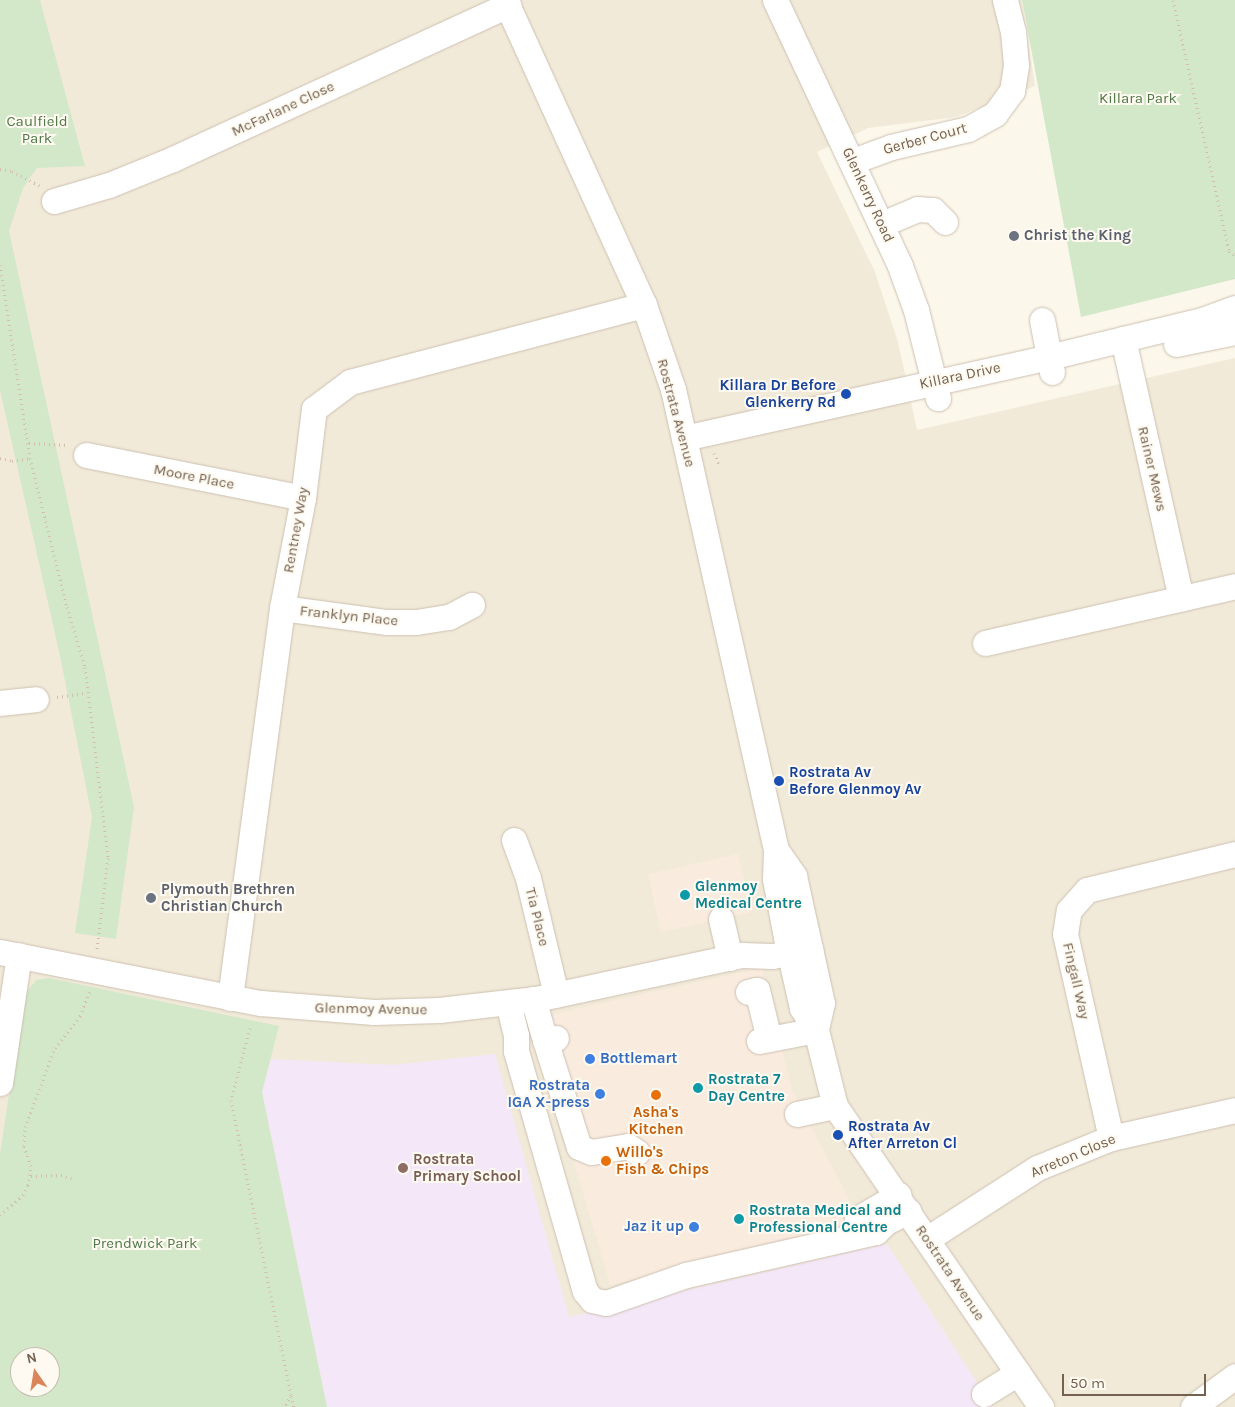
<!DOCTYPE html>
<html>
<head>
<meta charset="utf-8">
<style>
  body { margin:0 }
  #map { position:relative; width:1235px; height:1407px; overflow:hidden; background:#fbf7ea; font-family:Karla,sans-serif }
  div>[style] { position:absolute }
  .residential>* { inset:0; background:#f2ead9 }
  .commercial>* { inset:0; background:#faebdf }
  .education>* { inset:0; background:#f4e7f8 }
  .green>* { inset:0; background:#d2e8c9 }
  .path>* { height:3px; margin-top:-1.5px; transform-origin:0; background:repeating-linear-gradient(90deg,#d4bea7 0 1px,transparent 0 5px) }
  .roads { filter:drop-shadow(0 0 1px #cdc0b1) drop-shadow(0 0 1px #cdc0b1) }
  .minor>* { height:25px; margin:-12.5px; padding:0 12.5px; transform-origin:12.5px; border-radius:12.5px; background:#fff }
  .dots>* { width:14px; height:14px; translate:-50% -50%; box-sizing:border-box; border:2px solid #fefaf1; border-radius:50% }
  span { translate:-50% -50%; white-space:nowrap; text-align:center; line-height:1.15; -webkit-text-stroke:4px #fefaf1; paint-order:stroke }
  .park-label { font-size:15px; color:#507948 }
  .street-label { font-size:15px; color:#74614f }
  .worship-label { font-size:15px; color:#5b616d; font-weight:700 }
  .left { translate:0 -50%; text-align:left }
  .transit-label { font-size:15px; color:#164399; font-weight:700 }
  .right { translate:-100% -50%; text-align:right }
  .culture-label { font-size:15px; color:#0d838f; font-weight:700 }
  .shop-label { font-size:15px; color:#366cbe; font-weight:700 }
  .food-label { font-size:15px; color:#c56008; font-weight:700 }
  .education-label { font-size:15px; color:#785e54; font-weight:700 }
  .north { position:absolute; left:10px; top:1347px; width:50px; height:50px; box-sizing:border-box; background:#fefaf1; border:1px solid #c7bdb0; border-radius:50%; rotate:347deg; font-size:14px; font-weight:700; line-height:20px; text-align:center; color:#74614f }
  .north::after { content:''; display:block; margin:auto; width:18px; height:22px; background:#da865a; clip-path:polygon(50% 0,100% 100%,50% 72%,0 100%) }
  .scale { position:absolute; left:1062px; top:1374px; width:144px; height:22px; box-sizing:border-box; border:2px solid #74614f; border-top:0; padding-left:6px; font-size:15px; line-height:18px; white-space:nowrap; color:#74614f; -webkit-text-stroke:4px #fefaf1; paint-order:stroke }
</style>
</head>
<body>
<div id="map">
  <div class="residential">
    <i style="clip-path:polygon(evenodd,0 0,1022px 0,1035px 86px,956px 117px,868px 128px,817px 152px,875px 272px,898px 342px,917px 430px,1235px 358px,1235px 1407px,0 1407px,0 0,20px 1357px,50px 1357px,50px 1387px,20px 1387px,20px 1357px)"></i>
  </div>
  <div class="commercial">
    <i style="clip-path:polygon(738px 854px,752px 912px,661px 932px,648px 874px)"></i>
    <i style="clip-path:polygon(762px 968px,792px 1090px,863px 1226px,610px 1285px,532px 1019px)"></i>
  </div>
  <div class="education">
    <i style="clip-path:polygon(495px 1054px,569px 1317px,887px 1244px,993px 1407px,327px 1407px,262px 1092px,271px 1059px,393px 1065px)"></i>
  </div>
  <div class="green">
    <i style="clip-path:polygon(0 0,40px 0,85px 166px,37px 168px,23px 188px,9px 231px,134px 807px,116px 939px,75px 933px,92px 817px,60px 656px,0 390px)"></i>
    <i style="clip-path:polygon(1022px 0,1235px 0,1235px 279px,1081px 317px)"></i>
    <i style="clip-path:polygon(evenodd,49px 978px,279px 1026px,262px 1092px,327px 1407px,0 1407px,0 1154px,24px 995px,36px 980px,49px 978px,20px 1357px,50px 1357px,50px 1387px,20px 1387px,20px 1357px)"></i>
  </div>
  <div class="path">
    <i style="left:1173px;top:0;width:257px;rotate:77.4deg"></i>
    <i style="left:1229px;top:251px;width:7px;rotate:34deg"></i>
    <i style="left:0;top:169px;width:12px;rotate:9deg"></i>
    <i style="left:12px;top:171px;width:32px;rotate:28deg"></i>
    <i style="left:0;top:265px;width:195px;rotate:81.2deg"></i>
    <i style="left:30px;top:458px;width:154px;rotate:76.1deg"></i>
    <i style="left:67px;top:607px;width:63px;rotate:73.3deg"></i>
    <i style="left:85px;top:667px;width:192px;rotate:83.1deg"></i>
    <i style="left:108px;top:858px;width:92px;rotate:96.9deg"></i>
    <i style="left:29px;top:443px;width:40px;rotate:2.9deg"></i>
    <i style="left:714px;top:453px;width:12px;rotate:66deg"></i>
    <i style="left:0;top:458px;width:12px;rotate:14deg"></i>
    <i style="left:12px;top:461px;width:18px;rotate:-9deg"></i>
    <i style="left:57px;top:697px;width:29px;rotate:-8deg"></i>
    <i style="left:250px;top:1028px;width:74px;rotate:104.8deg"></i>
    <i style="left:231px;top:1100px;width:301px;rotate:78.5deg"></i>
    <i style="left:291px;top:1395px;width:14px;rotate:120deg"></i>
    <i style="left:31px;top:1176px;width:30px;rotate:-2deg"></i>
    <i style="left:61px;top:1175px;width:13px;rotate:18deg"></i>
    <i style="left:0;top:1215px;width:30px;rotate:-41deg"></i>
    <i style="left:23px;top:1195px;width:11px;rotate:-63deg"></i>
    <i style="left:28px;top:1185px;width:19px;rotate:-81deg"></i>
    <i style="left:31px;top:1166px;width:21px;rotate:-109deg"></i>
    <i style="left:24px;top:1146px;width:19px;rotate:-87deg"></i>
    <i style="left:25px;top:1127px;width:85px;rotate:-69.2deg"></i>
    <i style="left:55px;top:1048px;width:41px;rotate:-52deg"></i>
    <i style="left:80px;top:1016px;width:27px;rotate:-68deg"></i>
    <i style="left:291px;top:1396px;width:11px;rotate:75deg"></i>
  </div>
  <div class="roads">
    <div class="minor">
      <i style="left:505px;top:0;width:335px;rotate:65.5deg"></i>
      <i style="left:644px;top:305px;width:89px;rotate:71deg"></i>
      <i style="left:673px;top:389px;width:472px;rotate:77.4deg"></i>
      <i style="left:776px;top:850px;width:29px;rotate:92deg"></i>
      <i style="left:775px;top:879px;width:59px;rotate:79.3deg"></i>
      <i style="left:786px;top:937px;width:73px;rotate:77.3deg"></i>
      <i style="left:802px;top:1008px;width:26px;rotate:58deg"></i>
      <i style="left:816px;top:1030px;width:78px;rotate:76deg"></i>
      <i style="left:835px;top:1106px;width:365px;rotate:55.6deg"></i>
      <i style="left:775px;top:0;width:294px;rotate:64.8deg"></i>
      <i style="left:900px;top:266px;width:47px;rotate:70deg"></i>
      <i style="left:916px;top:310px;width:91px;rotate:76deg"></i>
      <i style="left:853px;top:161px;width:40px;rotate:-20.2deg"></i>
      <i style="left:891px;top:147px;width:79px;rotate:-13.2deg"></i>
      <i style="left:968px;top:129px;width:31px;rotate:-29deg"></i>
      <i style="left:995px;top:114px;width:29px;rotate:-54deg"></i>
      <i style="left:1012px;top:91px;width:26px;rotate:-81deg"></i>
      <i style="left:1016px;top:65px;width:33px;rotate:-95deg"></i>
      <i style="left:1013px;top:32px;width:33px;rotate:-104deg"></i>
      <i style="left:54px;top:201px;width:57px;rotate:-16.2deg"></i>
      <i style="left:109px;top:185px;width:69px;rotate:-22.1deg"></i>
      <i style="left:173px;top:159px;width:369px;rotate:-24.7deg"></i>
      <i style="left:882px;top:224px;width:38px;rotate:-23deg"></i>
      <i style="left:917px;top:209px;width:16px;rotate:4deg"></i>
      <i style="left:933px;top:210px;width:17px;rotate:45deg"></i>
      <i style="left:1042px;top:320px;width:53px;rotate:79.1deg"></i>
      <i style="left:1123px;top:339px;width:266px;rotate:77.4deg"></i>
      <i style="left:1176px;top:344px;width:60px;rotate:-11.5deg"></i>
      <i style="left:684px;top:438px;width:374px;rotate:-12.5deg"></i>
      <i style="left:1049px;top:357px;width:157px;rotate:-13.6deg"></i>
      <i style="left:1202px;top:320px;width:35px;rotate:-20deg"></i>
      <i style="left:86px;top:455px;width:221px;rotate:11.2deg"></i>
      <i style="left:282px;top:608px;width:106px;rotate:7.6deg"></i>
      <i style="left:387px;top:622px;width:29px"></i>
      <i style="left:416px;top:622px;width:33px;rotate:-9deg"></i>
      <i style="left:449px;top:617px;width:26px;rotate:-28deg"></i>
      <i style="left:985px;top:643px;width:256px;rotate:-12.8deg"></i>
      <i style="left:0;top:703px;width:36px;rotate:-6deg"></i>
      <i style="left:514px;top:840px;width:40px;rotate:69.8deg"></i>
      <i style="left:528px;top:878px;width:120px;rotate:76.5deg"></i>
      <i style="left:776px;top:850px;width:32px;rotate:55deg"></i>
      <i style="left:794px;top:876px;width:130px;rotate:77.6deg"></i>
      <i style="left:822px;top:1003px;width:28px;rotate:103deg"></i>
      <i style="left:721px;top:919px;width:40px;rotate:77deg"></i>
      <i style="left:0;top:952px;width:266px;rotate:11.1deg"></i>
      <i style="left:261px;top:1003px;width:113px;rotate:4.6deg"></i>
      <i style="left:374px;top:1012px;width:65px;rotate:-1.8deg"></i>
      <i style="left:439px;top:1010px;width:98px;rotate:-6.5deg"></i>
      <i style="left:536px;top:999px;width:211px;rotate:-12.1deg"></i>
      <i style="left:742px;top:955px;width:30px;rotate:2deg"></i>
      <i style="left:772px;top:956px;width:39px;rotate:-10deg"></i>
      <i style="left:748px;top:992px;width:9px;rotate:-13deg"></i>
      <i style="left:757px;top:990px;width:50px;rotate:76.2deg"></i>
      <i style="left:230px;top:998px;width:393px;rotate:-82.4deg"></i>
      <i style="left:282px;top:608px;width:112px;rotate:-79.2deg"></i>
      <i style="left:303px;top:498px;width:90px;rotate:-83deg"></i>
      <i style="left:314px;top:409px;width:45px;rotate:-36.9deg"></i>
      <i style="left:350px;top:382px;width:304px;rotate:-14.7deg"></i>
      <i style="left:533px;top:999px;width:43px;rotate:73.7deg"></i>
      <i style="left:545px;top:1040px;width:11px;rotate:-10deg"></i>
      <i style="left:508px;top:1003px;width:33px;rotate:76deg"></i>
      <i style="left:516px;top:1035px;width:16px;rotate:90deg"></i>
      <i style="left:516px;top:1051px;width:250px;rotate:74deg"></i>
      <i style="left:585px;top:1291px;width:11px;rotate:52deg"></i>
      <i style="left:592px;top:1300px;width:14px;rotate:12deg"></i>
      <i style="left:606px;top:1303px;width:85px;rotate:-19.3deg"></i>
      <i style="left:686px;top:1275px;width:195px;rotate:-12.8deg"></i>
      <i style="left:876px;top:1232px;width:14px;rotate:-45deg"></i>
      <i style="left:886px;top:1222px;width:25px;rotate:-26deg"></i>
      <i style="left:545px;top:1040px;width:112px;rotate:72.4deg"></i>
      <i style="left:579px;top:1147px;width:13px;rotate:23deg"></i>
      <i style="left:591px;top:1152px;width:37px;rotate:-9deg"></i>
      <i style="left:628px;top:1146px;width:11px;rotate:34deg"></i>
      <i style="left:759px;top:1041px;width:58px;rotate:-10.9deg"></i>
      <i style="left:0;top:1083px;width:129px;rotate:-81.6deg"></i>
      <i style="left:797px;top:1114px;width:39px;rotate:-12deg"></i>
      <i style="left:1111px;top:1138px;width:209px;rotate:-102.7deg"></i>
      <i style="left:1065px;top:934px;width:24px;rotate:-81deg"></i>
      <i style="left:1069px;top:910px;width:27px;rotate:-48deg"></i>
      <i style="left:1087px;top:890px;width:152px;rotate:-13.7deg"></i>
      <i style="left:857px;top:1219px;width:48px;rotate:-30.3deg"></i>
      <i style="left:927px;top:1239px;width:131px;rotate:-32.8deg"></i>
      <i style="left:1037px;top:1168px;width:80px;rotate:-22.1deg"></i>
      <i style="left:1111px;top:1138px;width:127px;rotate:-12.7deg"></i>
      <i style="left:984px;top:1394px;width:40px;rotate:-32deg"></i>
      <i style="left:1193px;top:1407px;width:52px;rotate:-36.4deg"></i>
    </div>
  </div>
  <div class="dots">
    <i style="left:1014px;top:236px;background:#6b7280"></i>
    <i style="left:846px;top:394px;background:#1a4fb4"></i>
    <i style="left:779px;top:781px;background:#1a4fb4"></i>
    <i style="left:685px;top:895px;background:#0f9aa8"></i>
    <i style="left:151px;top:898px;background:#6b7280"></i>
    <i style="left:590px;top:1059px;background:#3f7fe0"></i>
    <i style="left:698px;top:1088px;background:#0f9aa8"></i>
    <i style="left:600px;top:1094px;background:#3f7fe0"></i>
    <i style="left:656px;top:1095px;background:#e8710a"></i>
    <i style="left:838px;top:1135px;background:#1a4fb4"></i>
    <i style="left:606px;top:1161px;background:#e8710a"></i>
    <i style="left:403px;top:1168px;background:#8d6e63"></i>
    <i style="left:739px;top:1219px;background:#0f9aa8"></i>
    <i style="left:694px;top:1227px;background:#3f7fe0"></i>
  </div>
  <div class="park-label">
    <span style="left:1138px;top:99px">Killara Park</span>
    <span style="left:37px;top:130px">Caulfield<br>Park</span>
    <span style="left:145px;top:1244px">Prendwick Park</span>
  </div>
  <div class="street-label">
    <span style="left:283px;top:109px;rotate:-25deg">McFarlane Close</span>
    <span style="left:925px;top:139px;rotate:-15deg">Gerber Court</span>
    <span style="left:868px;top:195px;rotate:65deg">Glenkerry Road</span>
    <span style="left:960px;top:376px;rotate:-12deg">Killara Drive</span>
    <span style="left:676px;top:413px;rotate:75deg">Rostrata Avenue</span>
    <span style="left:1152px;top:469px;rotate:77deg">Rainer Mews</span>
    <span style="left:194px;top:477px;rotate:11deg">Moore Place</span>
    <span style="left:296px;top:530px;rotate:-80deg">Rentney Way</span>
    <span style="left:349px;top:616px;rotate:6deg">Franklyn Place</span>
    <span style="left:537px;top:917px;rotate:76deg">Tia Place</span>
    <span style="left:1076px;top:981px;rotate:77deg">Fingall Way</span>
    <span style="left:371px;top:1009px;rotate:1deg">Glenmoy Avenue</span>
    <span style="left:1073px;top:1156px;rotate:-23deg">Arreton Close</span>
    <span style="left:950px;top:1273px;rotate:56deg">Rostrata Avenue</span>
  </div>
  <div class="worship-label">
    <span class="left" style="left:1024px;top:236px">Christ the King</span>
    <span class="left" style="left:161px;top:898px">Plymouth Brethren<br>Christian Church</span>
  </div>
  <div class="transit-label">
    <span class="right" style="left:836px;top:394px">Killara Dr Before<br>Glenkerry Rd</span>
    <span class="left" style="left:789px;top:781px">Rostrata Av<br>Before Glenmoy Av</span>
    <span class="left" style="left:848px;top:1135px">Rostrata Av<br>After Arreton Cl</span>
  </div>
  <div class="culture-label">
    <span class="left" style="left:695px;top:895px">Glenmoy<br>Medical Centre</span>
    <span class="left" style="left:708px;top:1088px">Rostrata 7<br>Day Centre</span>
    <span class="left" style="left:749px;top:1219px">Rostrata Medical and<br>Professional Centre</span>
  </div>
  <div class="shop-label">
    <span class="left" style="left:600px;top:1059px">Bottlemart</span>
    <span class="right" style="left:590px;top:1094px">Rostrata<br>IGA X-press</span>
    <span class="right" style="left:684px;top:1227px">Jaz it up</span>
  </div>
  <div class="food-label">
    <span style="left:656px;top:1121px">Asha's<br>Kitchen</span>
    <span class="left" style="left:616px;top:1161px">Willo's<br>Fish &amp; Chips</span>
  </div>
  <div class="education-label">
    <span class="left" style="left:413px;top:1168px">Rostrata<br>Primary School</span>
  </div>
  <div class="north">N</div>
  <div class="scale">50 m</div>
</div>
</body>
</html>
